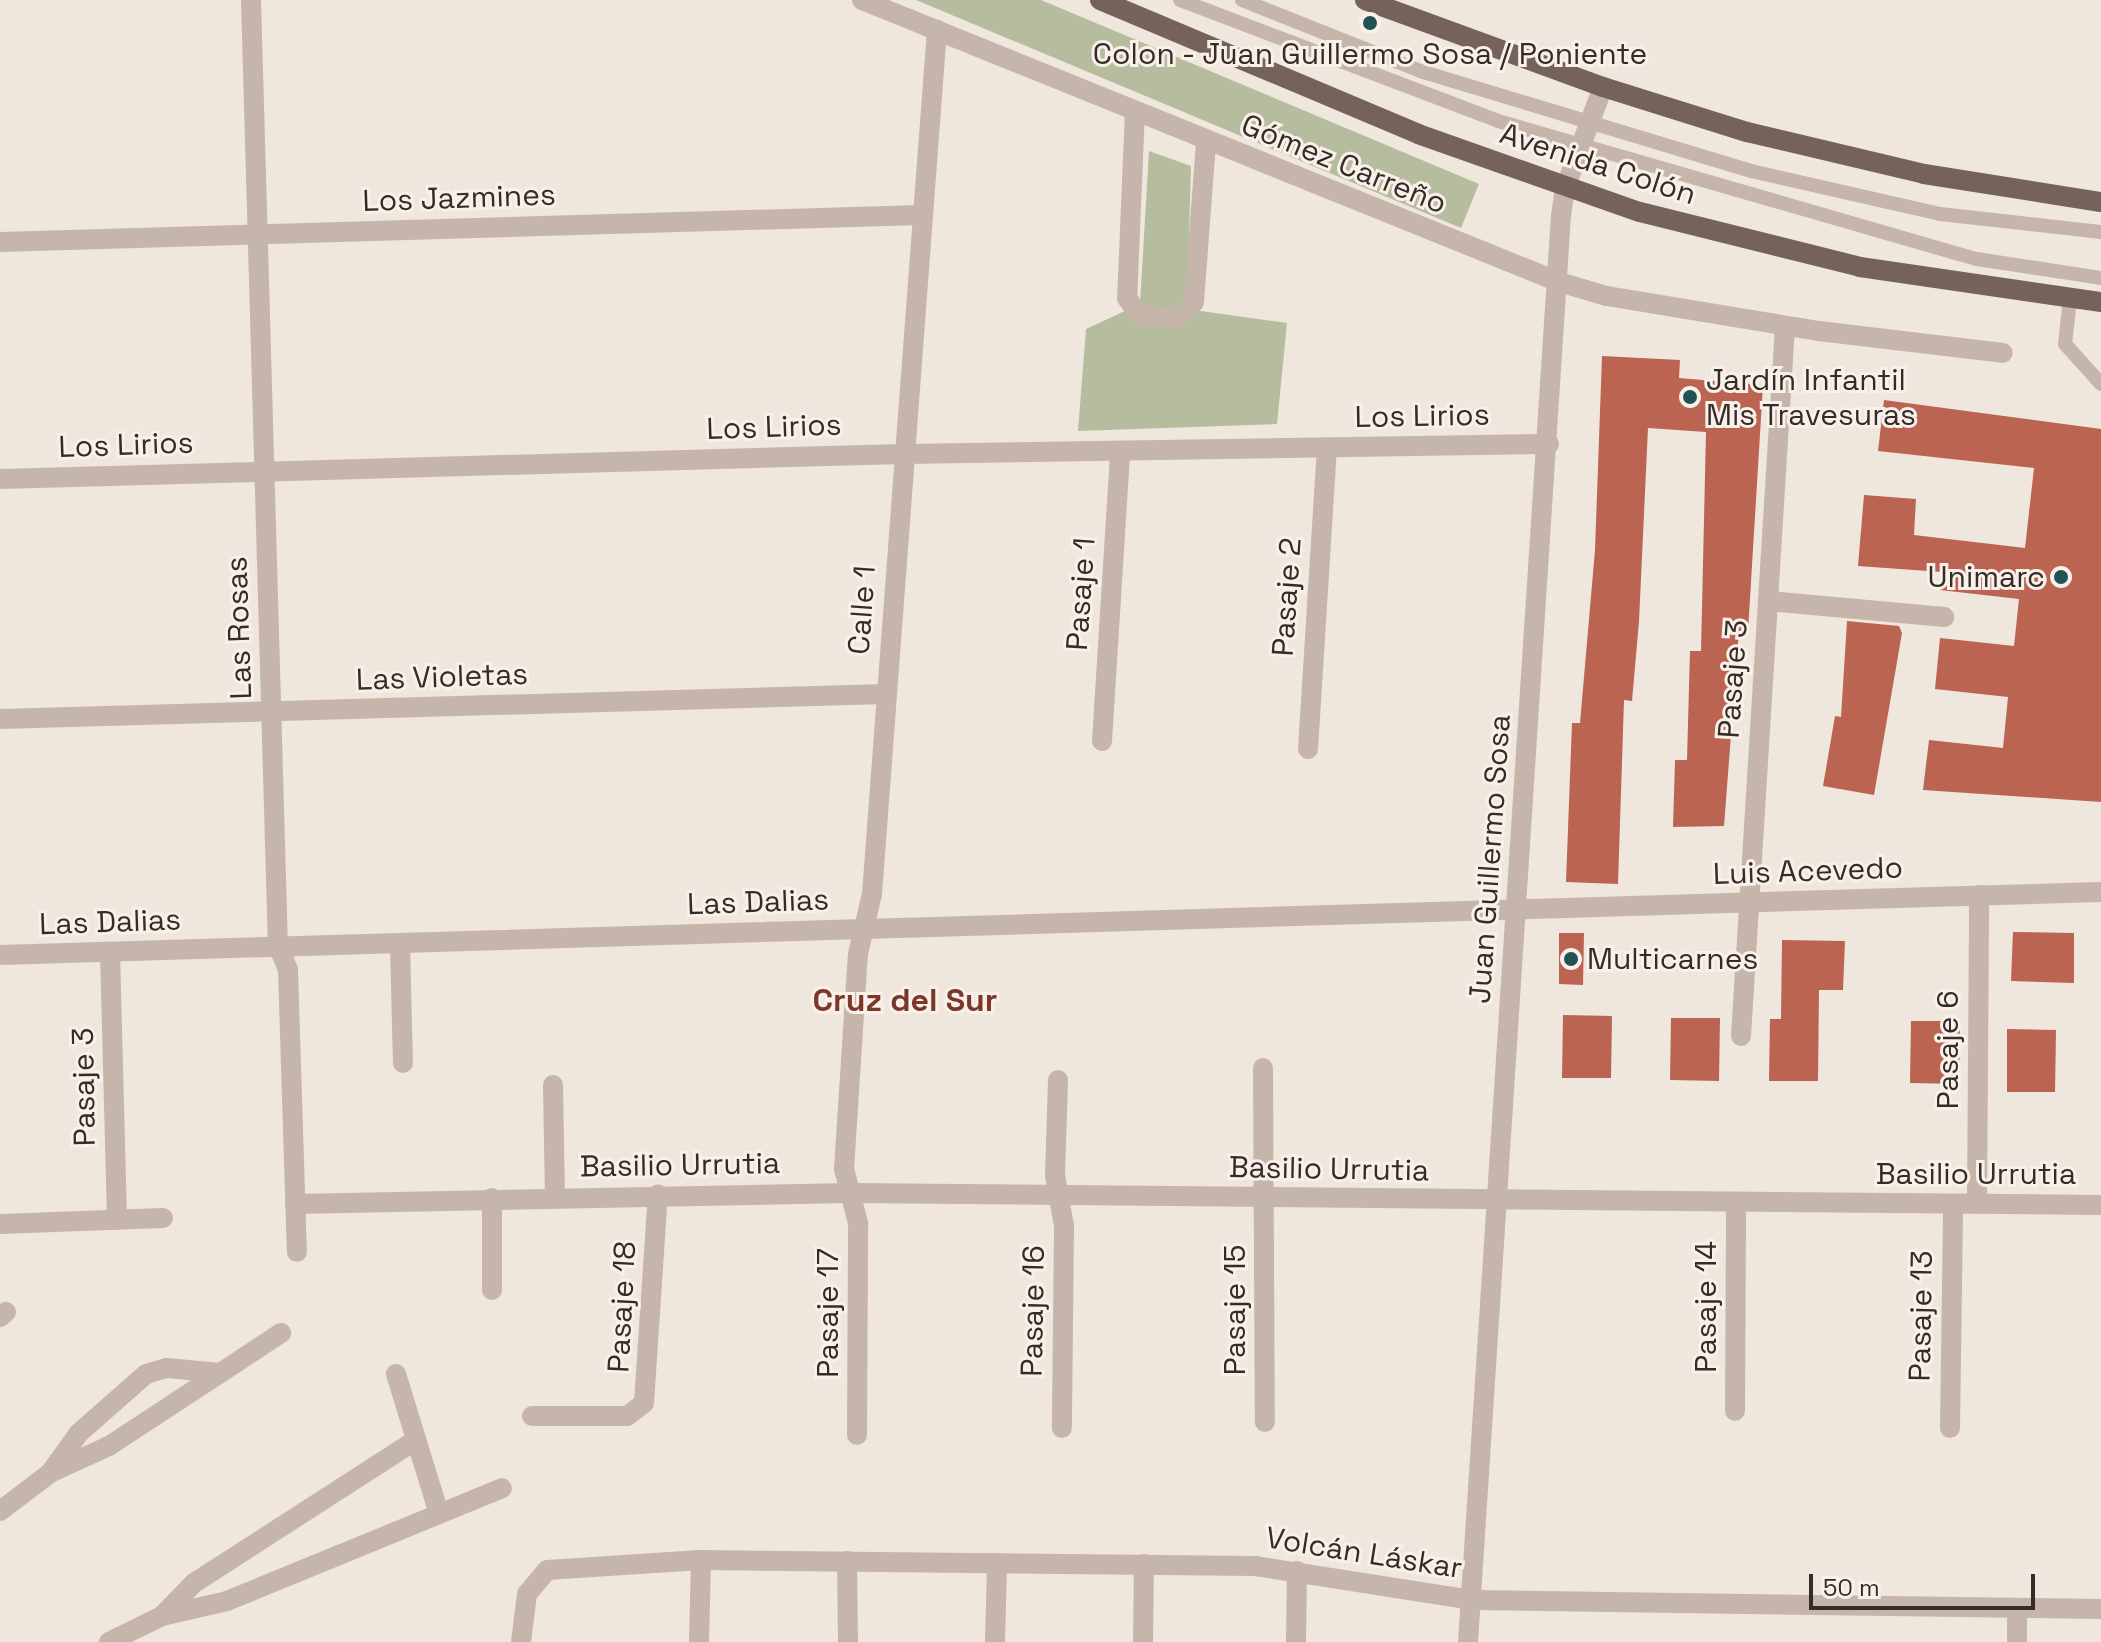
<!DOCTYPE html>
<html>
<head>
<meta charset="utf-8">
<style>
  body { margin:0 }
  #map { position:relative; width:2101px; height:1642px; overflow:hidden; background:#efe6dd; font-family:"Space Grotesk",sans-serif }
  div>[style] { position:absolute }
  .green>* { inset:0; background:#b5bd9e }
  .building>* { inset:0; background:#ba6451 }
  .service>* { height:14px; margin:-7px; padding:0 7px; transform-origin:7px; border-radius:7px; background:#c6b5aa }
  .pedestrian>* { height:20px; margin:-10px; padding:0 10px; transform-origin:10px; border-radius:10px; background:#c6b5aa }
  .minor>* { height:20px; margin:-10px; padding:0 10px; transform-origin:10px; border-radius:10px; background:#c6b5aa }
  .tertiary>* { height:20px; margin:-10px; padding:0 10px; transform-origin:10px; border-radius:10px; background:#c6b5aa }
  .primary>* { height:20px; margin:-10px; padding:0 10px; transform-origin:10px; border-radius:10px; background:#75625b }
  .dots>* { width:22px; height:22px; translate:-50% -50%; box-sizing:border-box; border:4px solid #f8f0e9; border-radius:50% }
  span { translate:-50% -50%; white-space:nowrap; text-align:center; line-height:1.15; -webkit-text-stroke:6px #f8f0e9; paint-order:stroke }
  .poi-label { font-size:30px; color:#352c29 }
  .left { translate:0 -50%; text-align:left }
  .right { translate:-100% -50%; text-align:right }
  .street-label { font-size:30px; color:#352c29 }
  .neighbourhood-label { font-size:32px; color:#7b382a; font-weight:700 }
  .scale { position:absolute; left:1809px; top:1574px; width:226px; height:36px; box-sizing:border-box; border:4px solid #352c29; border-top:0; padding-left:10px; font-size:24px; line-height:28px; white-space:nowrap; color:#352c29; -webkit-text-stroke:6px #f8f0e9; paint-order:stroke }
</style>
</head>
<body>
<div id="map">
  <div class="green">
    <i style="clip-path:polygon(916px 0,1041px 0,1479px 184px,1461px 228px)"></i>
    <i style="clip-path:polygon(1149px 151px,1191px 166px,1187px 309px,1287px 323px,1277px 424px,1078px 431px,1086px 329px,1140px 304px)"></i>
  </div>
  <div class="building">
    <i style="clip-path:polygon(1602px 356px,1680px 360px,1679px 378px,1763px 385px,1748px 631px,1739px 631px,1724px 826px,1673px 827px,1675px 760px,1687px 760px,1690px 651px,1701px 651px,1706px 432px,1648px 428px,1639px 621px,1632px 701px,1624px 700px,1618px 884px,1566px 882px,1572px 723px,1580px 723px,1595px 550px)"></i>
    <i style="clip-path:polygon(1884px 400px,2101px 429px,2101px 802px,1923px 790px,1929px 740px,2003px 748px,2008px 697px,1935px 689px,1940px 638px,2014px 646px,2019px 599px,1940px 590px,1942px 572px,1858px 566px,1864px 495px,1916px 499px,1914px 535px,2025px 548px,2034px 468px,1878px 451px)"></i>
    <i style="clip-path:polygon(1847px 621px,1899px 626px,1902px 633px,1874px 795px,1823px 786px,1835px 716px,1841px 717px)"></i>
    <i style="clip-path:polygon(2013px 932px,2074px 933px,2074px 983px,2011px 981px)"></i>
    <i style="clip-path:polygon(1559px 933px,1584px 933px,1583px 985px,1559px 984px)"></i>
    <i style="clip-path:polygon(1782px 940px,1845px 941px,1843px 990px,1819px 990px,1818px 1081px,1769px 1081px,1770px 1019px,1781px 1019px)"></i>
    <i style="clip-path:polygon(1563px 1015px,1612px 1016px,1611px 1078px,1562px 1078px)"></i>
    <i style="clip-path:polygon(1671px 1018px,1720px 1018px,1719px 1081px,1670px 1080px)"></i>
    <i style="clip-path:polygon(1911px 1021px,1960px 1021px,1959px 1084px,1910px 1083px)"></i>
    <i style="clip-path:polygon(2007px 1029px,2056px 1030px,2055px 1092px,2007px 1092px)"></i>
  </div>
  <div class="service">
    <i style="left:1180px;top:0;width:340px;rotate:20.8deg"></i>
    <i style="left:1498px;top:121px;width:498px;rotate:16.1deg"></i>
    <i style="left:1977px;top:259px;width:125px;rotate:8.7deg"></i>
    <i style="left:1242px;top:0;width:192px;rotate:21.7deg"></i>
    <i style="left:1420px;top:71px;width:346px;rotate:16.8deg"></i>
    <i style="left:1751px;top:171px;width:194px;rotate:12.8deg"></i>
    <i style="left:1940px;top:214px;width:162px;rotate:6.4deg"></i>
    <i style="left:2070px;top:299px;width:45px;rotate:96.3deg"></i>
    <i style="left:2065px;top:344px;width:54px;rotate:48deg"></i>
  </div>
  <div class="pedestrian">
    <i style="left:1819px;top:331px;width:185px;rotate:6.8deg"></i>
  </div>
  <div class="minor">
    <i style="left:251px;top:0;width:946px;rotate:88.37deg"></i>
    <i style="left:278px;top:946px;width:26px;rotate:67deg"></i>
    <i style="left:288px;top:970px;width:282px;rotate:88.2deg"></i>
    <i style="left:1135px;top:111px;width:187px;rotate:92.4deg"></i>
    <i style="left:1127px;top:298px;width:22px;rotate:54deg"></i>
    <i style="left:1140px;top:316px;width:37px;rotate:3deg"></i>
    <i style="left:1177px;top:318px;width:23px;rotate:-43deg"></i>
    <i style="left:1194px;top:302px;width:161px;rotate:-85.7deg"></i>
    <i style="left:0;top:242px;width:920px;rotate:-1.68deg"></i>
    <i style="left:1559px;top:282px;width:50px;rotate:16.3deg"></i>
    <i style="left:1607px;top:296px;width:215px;rotate:9.4deg"></i>
    <i style="left:1768px;top:601px;width:177px;rotate:5.2deg"></i>
    <i style="left:0;top:719px;width:886px;rotate:-1.62deg"></i>
    <i style="left:1102px;top:741px;width:291px;rotate:-86.4deg"></i>
    <i style="left:1308px;top:749px;width:302px;rotate:-86.4deg"></i>
    <i style="left:400px;top:943px;width:120px;rotate:88.6deg"></i>
    <i style="left:110px;top:952px;width:268px;rotate:88.5deg"></i>
    <i style="left:0;top:955px;width:2102px;rotate:-1.72deg"></i>
    <i style="left:1741px;top:1036px;width:711px;rotate:-86.45deg"></i>
    <i style="left:1263px;top:1068px;width:354px;rotate:89.7deg"></i>
    <i style="left:1058px;top:1080px;width:95px;rotate:91.8deg"></i>
    <i style="left:1055px;top:1175px;width:52px;rotate:80deg"></i>
    <i style="left:1064px;top:1226px;width:202px;rotate:90.6deg"></i>
    <i style="left:553px;top:1085px;width:112px;rotate:89deg"></i>
    <i style="left:492px;top:1198px;width:92px;rotate:90deg"></i>
    <i style="left:295px;top:1204px;width:555px;rotate:-1.14deg"></i>
    <i style="left:850px;top:1193px;width:1251px;rotate:0.55deg"></i>
    <i style="left:1977px;top:1204px;width:309px;rotate:-89.6deg"></i>
    <i style="left:0;top:1224px;width:163px;rotate:-2.1deg"></i>
    <i style="left:0;top:1317px;width:8px;rotate:-40deg"></i>
    <i style="left:396px;top:1374px;width:146px;rotate:72.9deg"></i>
    <i style="left:1735px;top:1411px;width:208px;rotate:-89.7deg"></i>
    <i style="left:532px;top:1416px;width:95px"></i>
    <i style="left:627px;top:1416px;width:21px;rotate:-37deg"></i>
    <i style="left:644px;top:1403px;width:209px;rotate:-86.2deg"></i>
    <i style="left:1950px;top:1428px;width:224px;rotate:-89.2deg"></i>
    <i style="left:857px;top:1435px;width:212px;rotate:-89.7deg"></i>
    <i style="left:858px;top:1223px;width:56px;rotate:-104.5deg"></i>
    <i style="left:844px;top:1169px;width:215px;rotate:-86.3deg"></i>
    <i style="left:858px;top:954px;width:62px;rotate:-76.9deg"></i>
    <i style="left:872px;top:894px;width:867px;rotate:-85.7deg"></i>
    <i style="left:50px;top:1473px;width:49px;rotate:-54.1deg"></i>
    <i style="left:79px;top:1433px;width:89px;rotate:-41.4deg"></i>
    <i style="left:146px;top:1374px;width:22px;rotate:-16deg"></i>
    <i style="left:167px;top:1368px;width:53px;rotate:5.4deg"></i>
    <i style="left:0;top:1511px;width:63px;rotate:-37.2deg"></i>
    <i style="left:50px;top:1473px;width:65px;rotate:-24.6deg"></i>
    <i style="left:109px;top:1446px;width:206px;rotate:-33.3deg"></i>
    <i style="left:847px;top:1561px;width:81px;rotate:89.3deg"></i>
    <i style="left:162px;top:1616px;width:46px;rotate:-45.9deg"></i>
    <i style="left:194px;top:1583px;width:264px;rotate:-32.8deg"></i>
    <i style="left:109px;top:1642px;width:59px;rotate:-26.1deg"></i>
    <i style="left:162px;top:1616px;width:67px;rotate:-13deg"></i>
    <i style="left:227px;top:1601px;width:297px;rotate:-22.3deg"></i>
    <i style="left:521px;top:1642px;width:48px;rotate:-82.9deg"></i>
    <i style="left:527px;top:1594px;width:31px;rotate:-50deg"></i>
    <i style="left:547px;top:1570px;width:154px;rotate:-3.7deg"></i>
    <i style="left:701px;top:1560px;width:554px;rotate:0.62deg"></i>
    <i style="left:1255px;top:1566px;width:219px;rotate:8.9deg"></i>
    <i style="left:1471px;top:1600px;width:630px;rotate:0.82deg"></i>
    <i style="left:699px;top:1642px;width:82px;rotate:-88.6deg"></i>
    <i style="left:995px;top:1642px;width:79px;rotate:-88.5deg"></i>
    <i style="left:1143px;top:1642px;width:78px;rotate:-89.3deg"></i>
    <i style="left:1296px;top:1642px;width:71px;rotate:-89.2deg"></i>
    <i style="left:2017px;top:1642px;width:34px;rotate:-90deg"></i>
  </div>
  <div class="tertiary">
    <i style="left:862px;top:0;width:752px;rotate:22.03deg"></i>
    <i style="left:0;top:479px;width:903px;rotate:-1.59deg"></i>
    <i style="left:903px;top:454px;width:646px;rotate:-0.89deg"></i>
    <i style="left:1468px;top:1642px;width:1429px;rotate:-86.27deg"></i>
    <i style="left:1561px;top:216px;width:28px;rotate:-82deg"></i>
    <i style="left:1565px;top:188px;width:108px;rotate:-69.4deg"></i>
  </div>
  <div class="primary">
    <i style="left:1100px;top:0;width:345px;rotate:22.8deg"></i>
    <i style="left:1418px;top:134px;width:235px;rotate:19.4deg"></i>
    <i style="left:1640px;top:212px;width:227px;rotate:14deg"></i>
    <i style="left:1860px;top:267px;width:244px;rotate:8.3deg"></i>
    <i style="left:1365px;top:0;width:253px;rotate:20.1deg"></i>
    <i style="left:1603px;top:87px;width:151px;rotate:17.4deg"></i>
    <i style="left:1747px;top:132px;width:182px;rotate:13.3deg"></i>
    <i style="left:1924px;top:174px;width:179px;rotate:9deg"></i>
  </div>
  <div class="dots">
    <i style="left:1370px;top:23px;background:#225252"></i>
    <i style="left:1690px;top:397px;background:#225252"></i>
    <i style="left:2061px;top:577px;background:#225252"></i>
    <i style="left:1571px;top:959px;background:#225252"></i>
  </div>
  <div class="poi-label">
    <span style="left:1370px;top:54px">Colon - Juan Guillermo Sosa / Poniente</span>
    <span class="left" style="left:1706px;top:397px">Jardín Infantil<br>Mis Travesuras</span>
    <span class="right" style="left:2045px;top:577px">Unimarc</span>
    <span class="left" style="left:1587px;top:959px">Multicarnes</span>
  </div>
  <div class="street-label">
    <span style="left:1344px;top:164px;rotate:22deg">Gómez Carreño</span>
    <span style="left:1598px;top:164px;rotate:18deg">Avenida Colón</span>
    <span style="left:459px;top:198px;rotate:-2deg">Los Jazmines</span>
    <span style="left:1422px;top:416px;rotate:-1deg">Los Lirios</span>
    <span style="left:774px;top:427px;rotate:-2deg">Los Lirios</span>
    <span style="left:126px;top:445px;rotate:-2deg">Los Lirios</span>
    <span style="left:1081px;top:594px;rotate:-86deg">Pasaje 1</span>
    <span style="left:1287px;top:597px;rotate:-86deg">Pasaje 2</span>
    <span style="left:862px;top:610px;rotate:-86deg">Calle 1</span>
    <span style="left:239px;top:628px;rotate:-92deg">Las Rosas</span>
    <span style="left:442px;top:677px;rotate:-2deg">Las Violetas</span>
    <span style="left:1733px;top:679px;rotate:-86deg">Pasaje 3</span>
    <span style="left:1490px;top:859px;rotate:-86deg">Juan Guillermo Sosa</span>
    <span style="left:1808px;top:871px;rotate:-2deg">Luis Acevedo</span>
    <span style="left:758px;top:902px;rotate:-2deg">Las Dalias</span>
    <span style="left:110px;top:922px;rotate:-2deg">Las Dalias</span>
    <span style="left:1948px;top:1050px;rotate:-90deg">Pasaje 6</span>
    <span style="left:84px;top:1087px;rotate:-91deg">Pasaje 3</span>
    <span style="left:680px;top:1165px;rotate:-1deg">Basilio Urrutia</span>
    <span style="left:1329px;top:1169px;rotate:1deg">Basilio Urrutia</span>
    <span style="left:1976px;top:1174px">Basilio Urrutia</span>
    <span style="left:622px;top:1307px;rotate:-87deg">Pasaje 18</span>
    <span style="left:1706px;top:1307px;rotate:-90deg">Pasaje 14</span>
    <span style="left:1235px;top:1310px;rotate:-90deg">Pasaje 15</span>
    <span style="left:1033px;top:1311px;rotate:-89deg">Pasaje 16</span>
    <span style="left:828px;top:1313px;rotate:-90deg">Pasaje 17</span>
    <span style="left:1921px;top:1316px;rotate:-89deg">Pasaje 13</span>
    <span style="left:1364px;top:1553px;rotate:9deg">Volcán Láskar</span>
  </div>
  <div class="neighbourhood-label">
    <span style="left:905px;top:1000px">Cruz del Sur</span>
  </div>
  <div class="scale">50 m</div>
</div>
</body>
</html>
